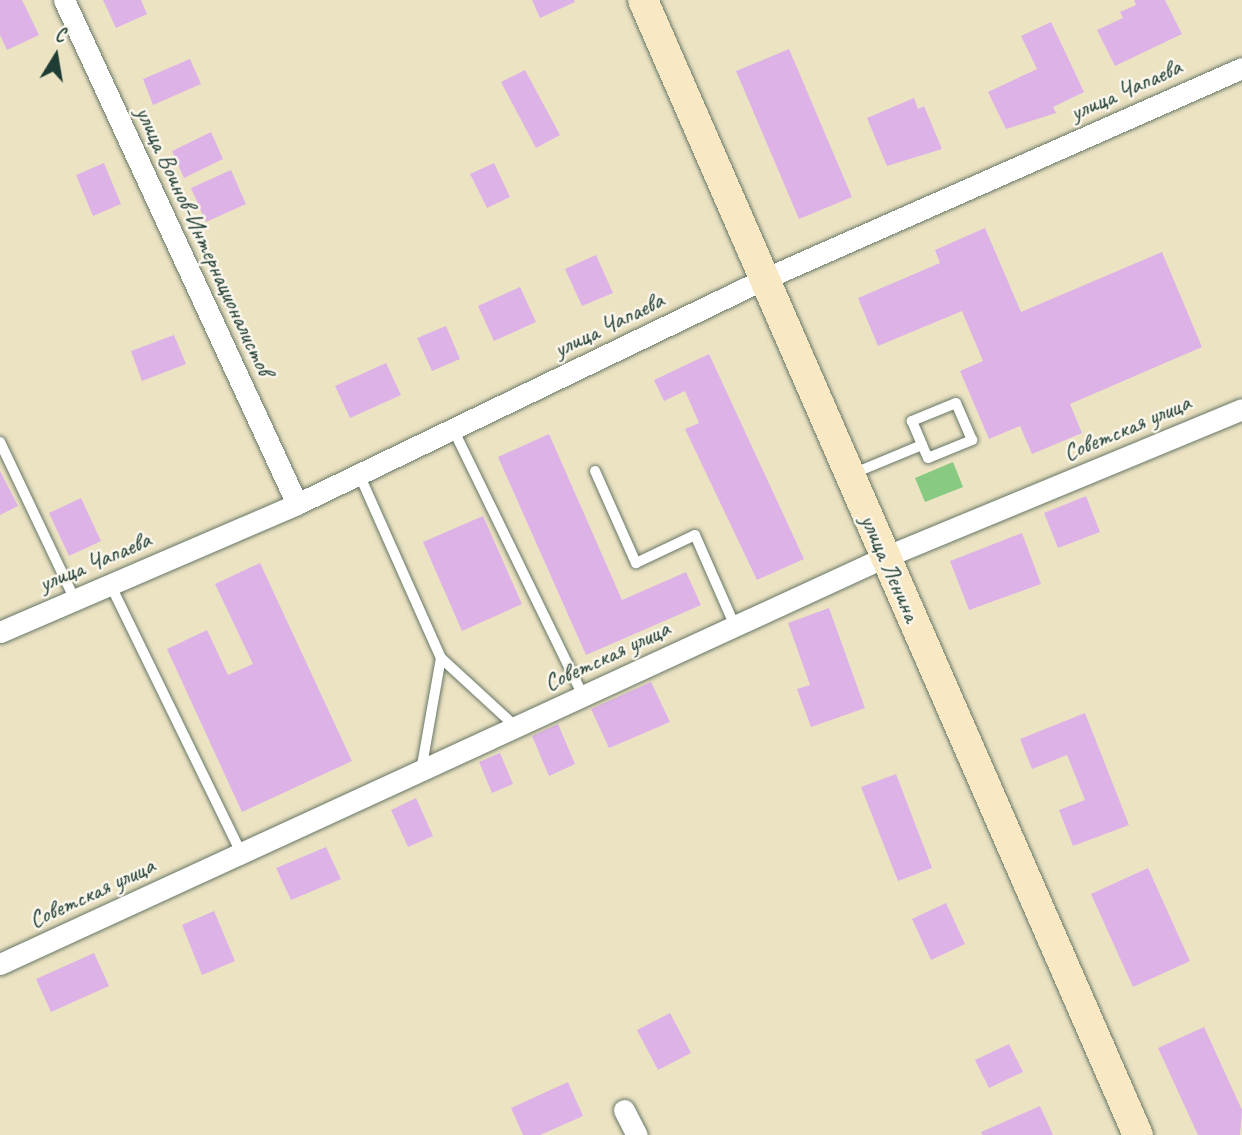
<!DOCTYPE html>
<html>
<head>
<meta charset="utf-8">
<style>
  body { margin:0 }
  #map { position:relative; width:1242px; height:1135px; overflow:hidden; background:#ece3c3; font-family:Caveat,sans-serif }
  div>[style] { position:absolute }
  .green>* { inset:0; background:#89ca82 }
  .building>* { inset:0; background:#ddb3e7 }
  .roads { filter:drop-shadow(0 0 2px #677766) drop-shadow(0 0 2px #677766) }
  .lane>* { height:10px; margin:-5px; padding:0 5px; transform-origin:5px; border-radius:5px; background:#fff }
  .street>* { height:21px; margin:-10.5px; padding:0 10.5px; transform-origin:10.5px; border-radius:10.5px; background:#fff }
  .secondary>* { height:30px; margin:-15px; padding:0 15px; transform-origin:15px; border-radius:15px; background:#f8e8c3 }
  span { translate:-50% -50%; white-space:nowrap; text-align:center; line-height:1.15; -webkit-text-stroke:5px #fbf7ec; paint-order:stroke }
  .street-label { font-size:24px; color:#1f3d34 }
  .north { position:absolute; left:21px; top:21px; width:70px; height:70px; -webkit-text-stroke:5px #fbf7ec; paint-order:stroke; rotate:11deg; font-size:19px; font-weight:700; line-height:28px; text-align:center; color:#1f3d34 }
  .north::after { content:''; display:block; margin:auto; width:24px; height:32px; background:#1f3d34; clip-path:polygon(50% 0,100% 100%,50% 72%,0 100%) }
</style>
</head>
<body>
<div id="map">
  <div class="green">
    <i style="clip-path:polygon(953px 462px,963px 487px,925px 502px,915px 478px)"></i>
  </div>
  <div class="building">
    <i style="clip-path:polygon(0 0,22px 0,39px 35px,7px 50px,0 35px)"></i>
    <i style="clip-path:polygon(103px 0,141px 0,147px 14px,116px 28px)"></i>
    <i style="clip-path:polygon(532px 0,574px 0,575px 2px,540px 18px)"></i>
    <i style="clip-path:polygon(1134px 0,1165px 0,1182px 34px,1115px 66px,1097px 30px,1123px 18px,1120px 12px,1136px 5px)"></i>
    <i style="clip-path:polygon(1051px 22px,1084px 92px,1053px 107px,1056px 113px,1006px 129px,988px 92px,1037px 69px,1021px 36px)"></i>
    <i style="clip-path:polygon(789px 49px,852px 197px,799px 219px,736px 71px)"></i>
    <i style="clip-path:polygon(190px 59px,201px 84px,153px 105px,143px 79px)"></i>
    <i style="clip-path:polygon(525px 70px,560px 135px,536px 148px,501px 82px)"></i>
    <i style="clip-path:polygon(914px 98px,918px 109px,924px 106px,942px 149px,887px 166px,867px 118px)"></i>
    <i style="clip-path:polygon(211px 132px,223px 159px,184px 178px,172px 151px)"></i>
    <i style="clip-path:polygon(104px 163px,121px 204px,93px 216px,76px 175px)"></i>
    <i style="clip-path:polygon(494px 163px,510px 197px,487px 208px,470px 174px)"></i>
    <i style="clip-path:polygon(231px 170px,246px 204px,206px 222px,191px 188px)"></i>
    <i style="clip-path:polygon(985px 228px,1021px 312px,1162px 252px,1202px 347px,1070px 404px,1082px 433px,1032px 454px,1020px 426px,989px 439px,960px 371px,983px 361px,962px 311px,878px 346px,858px 298px,940px 263px,935px 250px)"></i>
    <i style="clip-path:polygon(596px 255px,613px 293px,582px 306px,565px 269px)"></i>
    <i style="clip-path:polygon(520px 287px,536px 322px,494px 341px,478px 306px)"></i>
    <i style="clip-path:polygon(446px 326px,460px 359px,432px 371px,417px 338px)"></i>
    <i style="clip-path:polygon(174px 335px,186px 364px,142px 381px,131px 351px)"></i>
    <i style="clip-path:polygon(709px 354px,804px 559px,757px 580px,685px 429px,699px 423px,685px 391px,664px 401px,654px 380px)"></i>
    <i style="clip-path:polygon(386px 363px,401px 395px,350px 418px,335px 386px)"></i>
    <i style="clip-path:polygon(549px 434px,622px 600px,686px 572px,701px 605px,586px 655px,498px 457px)"></i>
    <i style="clip-path:polygon(0 471px,18px 506px,0 515px)"></i>
    <i style="clip-path:polygon(1086px 496px,1100px 532px,1058px 548px,1044px 513px)"></i>
    <i style="clip-path:polygon(81px 498px,101px 541px,69px 556px,49px 513px)"></i>
    <i style="clip-path:polygon(483px 516px,522px 604px,462px 631px,423px 542px)"></i>
    <i style="clip-path:polygon(1022px 533px,1041px 584px,969px 610px,950px 561px)"></i>
    <i style="clip-path:polygon(260px 563px,352px 761px,242px 812px,167px 649px,207px 630px,228px 675px,253px 664px,215px 584px)"></i>
    <i style="clip-path:polygon(829px 608px,865px 708px,811px 727px,797px 689px,810px 685px,788px 623px)"></i>
    <i style="clip-path:polygon(651px 682px,670px 722px,609px 748px,591px 709px)"></i>
    <i style="clip-path:polygon(1085px 713px,1129px 825px,1073px 846px,1059px 810px,1085px 800px,1067px 755px,1032px 769px,1020px 739px)"></i>
    <i style="clip-path:polygon(558px 724px,575px 764px,549px 776px,532px 736px)"></i>
    <i style="clip-path:polygon(500px 753px,513px 784px,492px 793px,479px 762px)"></i>
    <i style="clip-path:polygon(896px 774px,932px 868px,898px 881px,861px 787px)"></i>
    <i style="clip-path:polygon(416px 798px,433px 836px,408px 847px,391px 810px)"></i>
    <i style="clip-path:polygon(326px 847px,341px 879px,291px 900px,276px 868px)"></i>
    <i style="clip-path:polygon(1148px 868px,1190px 961px,1133px 987px,1091px 894px)"></i>
    <i style="clip-path:polygon(946px 903px,965px 944px,931px 960px,912px 919px)"></i>
    <i style="clip-path:polygon(214px 911px,235px 961px,202px 975px,182px 925px)"></i>
    <i style="clip-path:polygon(94px 953px,109px 986px,51px 1012px,36px 979px)"></i>
    <i style="clip-path:polygon(670px 1013px,691px 1053px,658px 1070px,637px 1030px)"></i>
    <i style="clip-path:polygon(1204px 1027px,1242px 1110px,1240px 1135px,1198px 1135px,1158px 1048px)"></i>
    <i style="clip-path:polygon(1009px 1044px,1023px 1072px,989px 1088px,975px 1060px)"></i>
    <i style="clip-path:polygon(568px 1082px,583px 1116px,540px 1135px,523px 1135px,511px 1108px)"></i>
    <i style="clip-path:polygon(1040px 1106px,1053px 1135px,982px 1135px,981px 1132px)"></i>
  </div>
  <div class="roads">
    <div class="lane">
      <i style="left:453px;top:429px;width:297px;rotate:64deg"></i>
      <i style="left:0;top:442px;width:175px;rotate:64.6deg"></i>
      <i style="left:595px;top:471px;width:101px;rotate:66deg"></i>
      <i style="left:636px;top:563px;width:65px;rotate:-25.4deg"></i>
      <i style="left:695px;top:535px;width:99px;rotate:66.3deg"></i>
      <i style="left:359px;top:474px;width:201px;rotate:66deg"></i>
      <i style="left:441px;top:658px;width:102px;rotate:42.6deg"></i>
      <i style="left:852px;top:474px;width:76px;rotate:-22.5deg"></i>
      <i style="left:922px;top:445px;width:14px;rotate:65deg"></i>
      <i style="left:928px;top:458px;width:48px;rotate:-22.2deg"></i>
      <i style="left:972px;top:440px;width:40px;rotate:-113.4deg"></i>
      <i style="left:956px;top:403px;width:48px;rotate:157.8deg"></i>
      <i style="left:912px;top:421px;width:26px;rotate:67deg"></i>
      <i style="left:110px;top:584px;width:299px;rotate:64deg"></i>
      <i style="left:421px;top:771px;width:115px;rotate:-80deg"></i>
    </div>
    <div class="street">
      <i style="left:64px;top:0;width:555px;rotate:65.19deg"></i>
      <i style="left:0;top:632px;width:323px;rotate:-23.3deg"></i>
      <i style="left:297px;top:504px;width:518px;rotate:-25.72deg"></i>
      <i style="left:764px;top:279px;width:522px;rotate:-23.82deg"></i>
      <i style="left:0;top:964px;width:974px;rotate:-24.7deg"></i>
      <i style="left:885px;top:557px;width:386px;rotate:-22.5deg"></i>
      <i style="left:624px;top:1110px;width:28px;rotate:63deg"></i>
    </div>
    <div class="secondary">
      <i style="left:643px;top:0;width:1238px;rotate:66.44deg"></i>
    </div>
  </div>
  <div class="street-label">
    <span style="left:1126px;top:90px;rotate:-24deg">улица Чапаева</span>
    <span style="left:204px;top:241px;rotate:65deg">улица Воинов-Интернационалистов</span>
    <span style="left:609px;top:325px;rotate:-26deg">улица Чапаева</span>
    <span style="left:1127px;top:428px;rotate:-23deg">Советская улица</span>
    <span style="left:95px;top:562px;rotate:-23deg">улица Чапаева</span>
    <span style="left:890px;top:568px;rotate:66deg">улица Ленина</span>
    <span style="left:607px;top:656px;rotate:-25deg">Советская улица</span>
    <span style="left:92px;top:893px;rotate:-25deg">Советская улица</span>
  </div>
  <div class="north">С</div>
</div>
</body>
</html>
